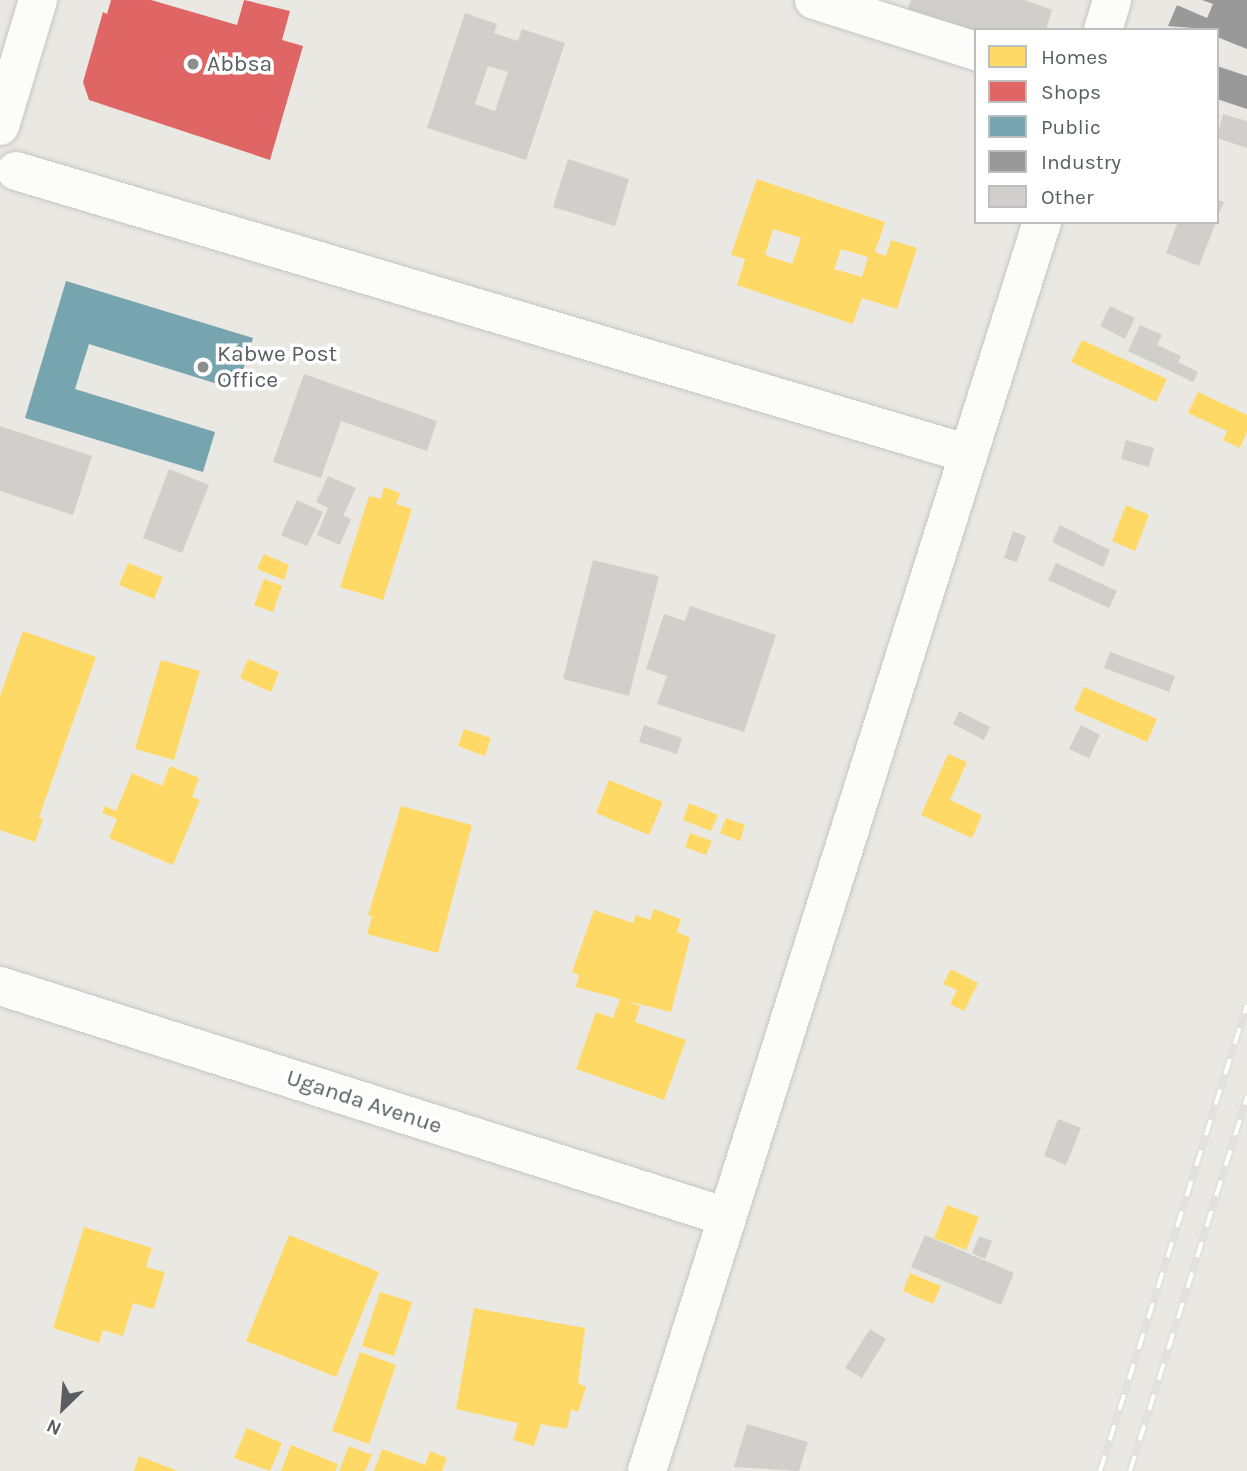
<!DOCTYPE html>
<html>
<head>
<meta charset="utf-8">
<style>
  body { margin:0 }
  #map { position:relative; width:1247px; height:1471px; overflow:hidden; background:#e9e8e3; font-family:Karla,sans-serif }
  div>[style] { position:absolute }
  .homes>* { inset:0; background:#ffd966 }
  .shops>* { inset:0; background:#e06666 }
  .public>* { inset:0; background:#76a5af }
  .industry>* { inset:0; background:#999 }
  .building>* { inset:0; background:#d0cfcc }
  .roads { filter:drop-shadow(0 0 2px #c5c5c4) drop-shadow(0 0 2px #c5c5c4) }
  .minor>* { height:38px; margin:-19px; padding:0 19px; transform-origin:19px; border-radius:19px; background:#fcfcfb }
  .rail>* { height:8px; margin-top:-4px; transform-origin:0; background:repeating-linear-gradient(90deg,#fff 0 16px,#e0e1e0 0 32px); box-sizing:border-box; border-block:2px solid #e0e1e0 }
  .dots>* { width:19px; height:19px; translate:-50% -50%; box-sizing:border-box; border:4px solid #fff; border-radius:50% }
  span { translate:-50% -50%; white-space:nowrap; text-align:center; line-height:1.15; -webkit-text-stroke:7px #fff; paint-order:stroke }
  .poi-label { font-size:23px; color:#5a5d61 }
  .left { translate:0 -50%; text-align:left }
  .street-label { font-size:23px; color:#5a5d61 }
  .legend { position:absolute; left:974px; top:28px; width:245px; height:196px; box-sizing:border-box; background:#fff; border:2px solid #bdbec0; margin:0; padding:9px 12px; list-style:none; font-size:21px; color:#5a5d61 }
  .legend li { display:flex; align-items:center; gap:14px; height:35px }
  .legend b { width:35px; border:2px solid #bdbec0 }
  .north { position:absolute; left:28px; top:1373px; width:70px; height:70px; -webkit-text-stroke:5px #fff; paint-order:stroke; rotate:205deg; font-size:19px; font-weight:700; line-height:28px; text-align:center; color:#5a5d61 }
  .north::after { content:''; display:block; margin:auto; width:24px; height:32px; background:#5a5d61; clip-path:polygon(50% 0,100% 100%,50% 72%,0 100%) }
</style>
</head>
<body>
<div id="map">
  <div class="homes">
    <i style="clip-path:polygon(evenodd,757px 179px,885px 222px,875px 252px,886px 256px,891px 240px,917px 248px,897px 309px,862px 298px,853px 324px,737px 285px,745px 259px,731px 255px,757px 179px,773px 229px,801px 238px,792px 264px,765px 255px,773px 229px,757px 179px,841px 249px,868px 257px,862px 277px,834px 269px,841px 249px)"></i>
    <i style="clip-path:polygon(1082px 340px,1167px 379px,1156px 402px,1071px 362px)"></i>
    <i style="clip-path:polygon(1198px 392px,1247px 415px,1247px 432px,1240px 448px,1223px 440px,1227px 431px,1188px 413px)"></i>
    <i style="clip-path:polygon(384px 487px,400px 493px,396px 504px,412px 509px,383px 600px,340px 587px,369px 496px,381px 499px)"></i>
    <i style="clip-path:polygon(1126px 505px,1149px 515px,1135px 551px,1112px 541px)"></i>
    <i style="clip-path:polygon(264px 554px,289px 565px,284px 580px,257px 569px)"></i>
    <i style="clip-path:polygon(128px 563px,163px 577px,154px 599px,119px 585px)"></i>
    <i style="clip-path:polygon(264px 579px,282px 586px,273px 612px,254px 605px)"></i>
    <i style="clip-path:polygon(23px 631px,96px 657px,39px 817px,43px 819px,35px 842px,0 830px,0 696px)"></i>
    <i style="clip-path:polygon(248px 659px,279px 672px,271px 692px,240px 678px)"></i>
    <i style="clip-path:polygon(161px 660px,200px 671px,174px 760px,135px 749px)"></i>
    <i style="clip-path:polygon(1084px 687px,1157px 719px,1147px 742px,1074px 710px)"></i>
    <i style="clip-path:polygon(464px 729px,491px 738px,485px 756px,458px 746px)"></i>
    <i style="clip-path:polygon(948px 754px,967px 762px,950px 800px,982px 815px,972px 838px,921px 815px)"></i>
    <i style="clip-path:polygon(170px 766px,199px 778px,192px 797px,200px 800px,173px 865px,109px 838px,117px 819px,102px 813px,105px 806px,116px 811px,132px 773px,162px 786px)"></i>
    <i style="clip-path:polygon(609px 780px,663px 802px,649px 835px,596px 813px)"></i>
    <i style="clip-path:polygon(689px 803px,718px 815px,711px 831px,683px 820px)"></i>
    <i style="clip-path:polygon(401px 806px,472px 825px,438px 953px,367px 934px,372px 916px,368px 915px)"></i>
    <i style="clip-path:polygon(726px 818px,745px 825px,740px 841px,720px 833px)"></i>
    <i style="clip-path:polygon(690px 833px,712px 841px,706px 855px,685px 847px)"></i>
    <i style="clip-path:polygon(654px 909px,681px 919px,677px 932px,690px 938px,671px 1012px,627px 1001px,640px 1006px,635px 1022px,686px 1040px,664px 1100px,576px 1069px,596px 1012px,613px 1018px,620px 999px,576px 987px,579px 975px,572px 972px,594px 910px,633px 923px,636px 915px,650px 920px)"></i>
    <i style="clip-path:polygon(951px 969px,978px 983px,964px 1011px,950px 1004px,957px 990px,943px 984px)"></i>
    <i style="clip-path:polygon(947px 1205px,979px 1217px,966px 1250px,934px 1238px)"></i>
    <i style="clip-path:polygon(84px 1227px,152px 1248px,146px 1267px,165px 1272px,154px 1309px,133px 1303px,123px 1336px,103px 1330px,99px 1343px,53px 1328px)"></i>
    <i style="clip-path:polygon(289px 1235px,379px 1272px,336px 1377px,246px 1341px)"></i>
    <i style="clip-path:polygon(910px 1273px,941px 1286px,933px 1304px,903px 1291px)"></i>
    <i style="clip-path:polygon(380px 1292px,412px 1302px,394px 1356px,362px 1346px)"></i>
    <i style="clip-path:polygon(474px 1308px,585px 1328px,578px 1383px,586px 1387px,578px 1412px,571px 1409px,567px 1429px,541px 1424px,534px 1446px,513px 1440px,518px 1423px,456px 1409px)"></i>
    <i style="clip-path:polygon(360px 1352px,396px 1365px,369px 1444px,332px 1431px)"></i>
    <i style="clip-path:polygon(247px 1428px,282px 1443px,270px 1471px,234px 1458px)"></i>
    <i style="clip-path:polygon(291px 1445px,338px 1464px,335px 1471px,281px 1471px)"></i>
    <i style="clip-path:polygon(349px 1446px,372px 1455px,365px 1471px,339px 1471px)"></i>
    <i style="clip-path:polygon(382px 1449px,425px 1465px,430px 1451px,447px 1458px,442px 1471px,374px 1471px)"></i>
    <i style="clip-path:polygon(139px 1456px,178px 1471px,134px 1471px)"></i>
  </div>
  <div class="shops">
    <i style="clip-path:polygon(111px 0,151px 0,237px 25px,244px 0,290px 11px,282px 40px,303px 46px,270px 160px,89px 100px,83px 82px,103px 12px,107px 14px)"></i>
  </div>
  <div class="public">
    <i style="clip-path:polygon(66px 281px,253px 338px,237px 390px,89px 344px,75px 389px,215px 432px,203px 472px,25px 418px)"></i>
  </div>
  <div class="industry">
    <i style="clip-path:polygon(1202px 0,1247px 0,1247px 49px,1217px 37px,1217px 30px,1168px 26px,1177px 5px,1207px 18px,1213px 4px)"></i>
    <i style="clip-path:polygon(1217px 66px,1247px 76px,1247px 109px,1217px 99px)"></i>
  </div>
  <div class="building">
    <i style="clip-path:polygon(911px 0,1024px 0,1052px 10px,1046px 30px,976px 30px,976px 34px,907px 11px)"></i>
    <i style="clip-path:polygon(evenodd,465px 13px,497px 24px,494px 33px,518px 41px,522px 29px,565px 43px,526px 160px,427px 128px,465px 13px,488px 66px,508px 72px,495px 111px,475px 104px,488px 66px)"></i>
    <i style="clip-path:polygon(1223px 114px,1247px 121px,1247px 148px,1217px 138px)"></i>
    <i style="clip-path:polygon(568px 159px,629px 179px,615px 226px,553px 207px)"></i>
    <i style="clip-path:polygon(1217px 200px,1224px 202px,1217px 218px)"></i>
    <i style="clip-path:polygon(1178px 222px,1216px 222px,1199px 266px,1166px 253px)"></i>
    <i style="clip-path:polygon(1110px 306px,1135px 318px,1125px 339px,1100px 326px)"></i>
    <i style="clip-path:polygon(1140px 325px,1162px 335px,1157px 345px,1181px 356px,1178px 362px,1198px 372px,1193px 382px,1128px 351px)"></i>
    <i style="clip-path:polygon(304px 374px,437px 421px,427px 451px,341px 421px,321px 478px,273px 462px)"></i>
    <i style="clip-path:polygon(0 426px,92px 456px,73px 515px,0 491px)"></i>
    <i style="clip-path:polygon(1126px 440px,1154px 448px,1149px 467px,1121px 459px)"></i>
    <i style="clip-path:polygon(169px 469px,209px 485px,182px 553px,143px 538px)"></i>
    <i style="clip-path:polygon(328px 476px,356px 488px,343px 516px,351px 519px,340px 545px,317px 535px,328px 508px,316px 502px)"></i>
    <i style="clip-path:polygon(297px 500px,323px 512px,307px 546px,281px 535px)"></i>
    <i style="clip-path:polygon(1060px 525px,1110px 550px,1103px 567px,1052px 542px)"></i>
    <i style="clip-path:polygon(1013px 531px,1026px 536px,1017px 562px,1004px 558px)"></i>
    <i style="clip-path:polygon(593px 560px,659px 576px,629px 696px,563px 679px)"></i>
    <i style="clip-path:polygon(1056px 563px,1117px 591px,1109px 608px,1048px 580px)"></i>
    <i style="clip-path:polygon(690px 606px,776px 635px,744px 732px,657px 704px,667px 676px,646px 669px,664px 614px,685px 621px)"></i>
    <i style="clip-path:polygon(1110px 652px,1175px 676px,1169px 692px,1104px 668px)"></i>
    <i style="clip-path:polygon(959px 711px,990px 727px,984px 740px,953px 724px)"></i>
    <i style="clip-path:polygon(644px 725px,682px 738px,677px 754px,639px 742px)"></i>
    <i style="clip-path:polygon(1081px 725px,1100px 735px,1089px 758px,1069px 749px)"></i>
    <i style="clip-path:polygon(1058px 1119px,1081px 1128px,1066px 1165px,1044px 1156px)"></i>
    <i style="clip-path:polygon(925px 1235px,1014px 1273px,1001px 1305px,911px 1267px)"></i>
    <i style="clip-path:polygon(979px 1236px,992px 1241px,985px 1259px,972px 1253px)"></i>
    <i style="clip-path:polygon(870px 1329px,886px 1339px,862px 1378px,845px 1368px)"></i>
    <i style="clip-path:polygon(747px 1424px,808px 1442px,799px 1471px,734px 1467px)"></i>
  </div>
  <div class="roads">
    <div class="minor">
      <i style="left:814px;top:0;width:170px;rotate:17.5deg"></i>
      <i style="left:1103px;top:30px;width:31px;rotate:-73deg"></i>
      <i style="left:0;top:126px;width:132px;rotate:-73.2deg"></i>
      <i style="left:16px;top:171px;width:994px;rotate:16.54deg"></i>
      <i style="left:0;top:986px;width:763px;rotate:17.63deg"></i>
      <i style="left:647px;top:1471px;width:1310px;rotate:-72.45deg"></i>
    </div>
  </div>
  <div class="rail">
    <i style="left:1100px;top:1471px;width:488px;rotate:-72.5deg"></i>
    <i style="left:1130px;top:1471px;width:392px;rotate:-72.6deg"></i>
  </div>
  <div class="dots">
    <i style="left:193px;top:64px;background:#8c8e8e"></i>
    <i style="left:203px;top:367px;background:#8c8e8e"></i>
  </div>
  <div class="poi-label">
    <span class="left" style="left:207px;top:64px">Abbsa</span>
    <span class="left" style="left:217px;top:367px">Kabwe Post<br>Office</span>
  </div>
  <div class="street-label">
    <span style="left:364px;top:1102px;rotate:18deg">Uganda Avenue</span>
  </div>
  <ul class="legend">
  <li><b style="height:19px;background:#ffd966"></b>Homes</li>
  <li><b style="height:19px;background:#e06666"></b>Shops</li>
  <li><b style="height:19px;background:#76a5af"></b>Public</li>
  <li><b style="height:19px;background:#999"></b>Industry</li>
  <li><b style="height:19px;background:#d0cfcc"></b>Other</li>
  </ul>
  <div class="north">N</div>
</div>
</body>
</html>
